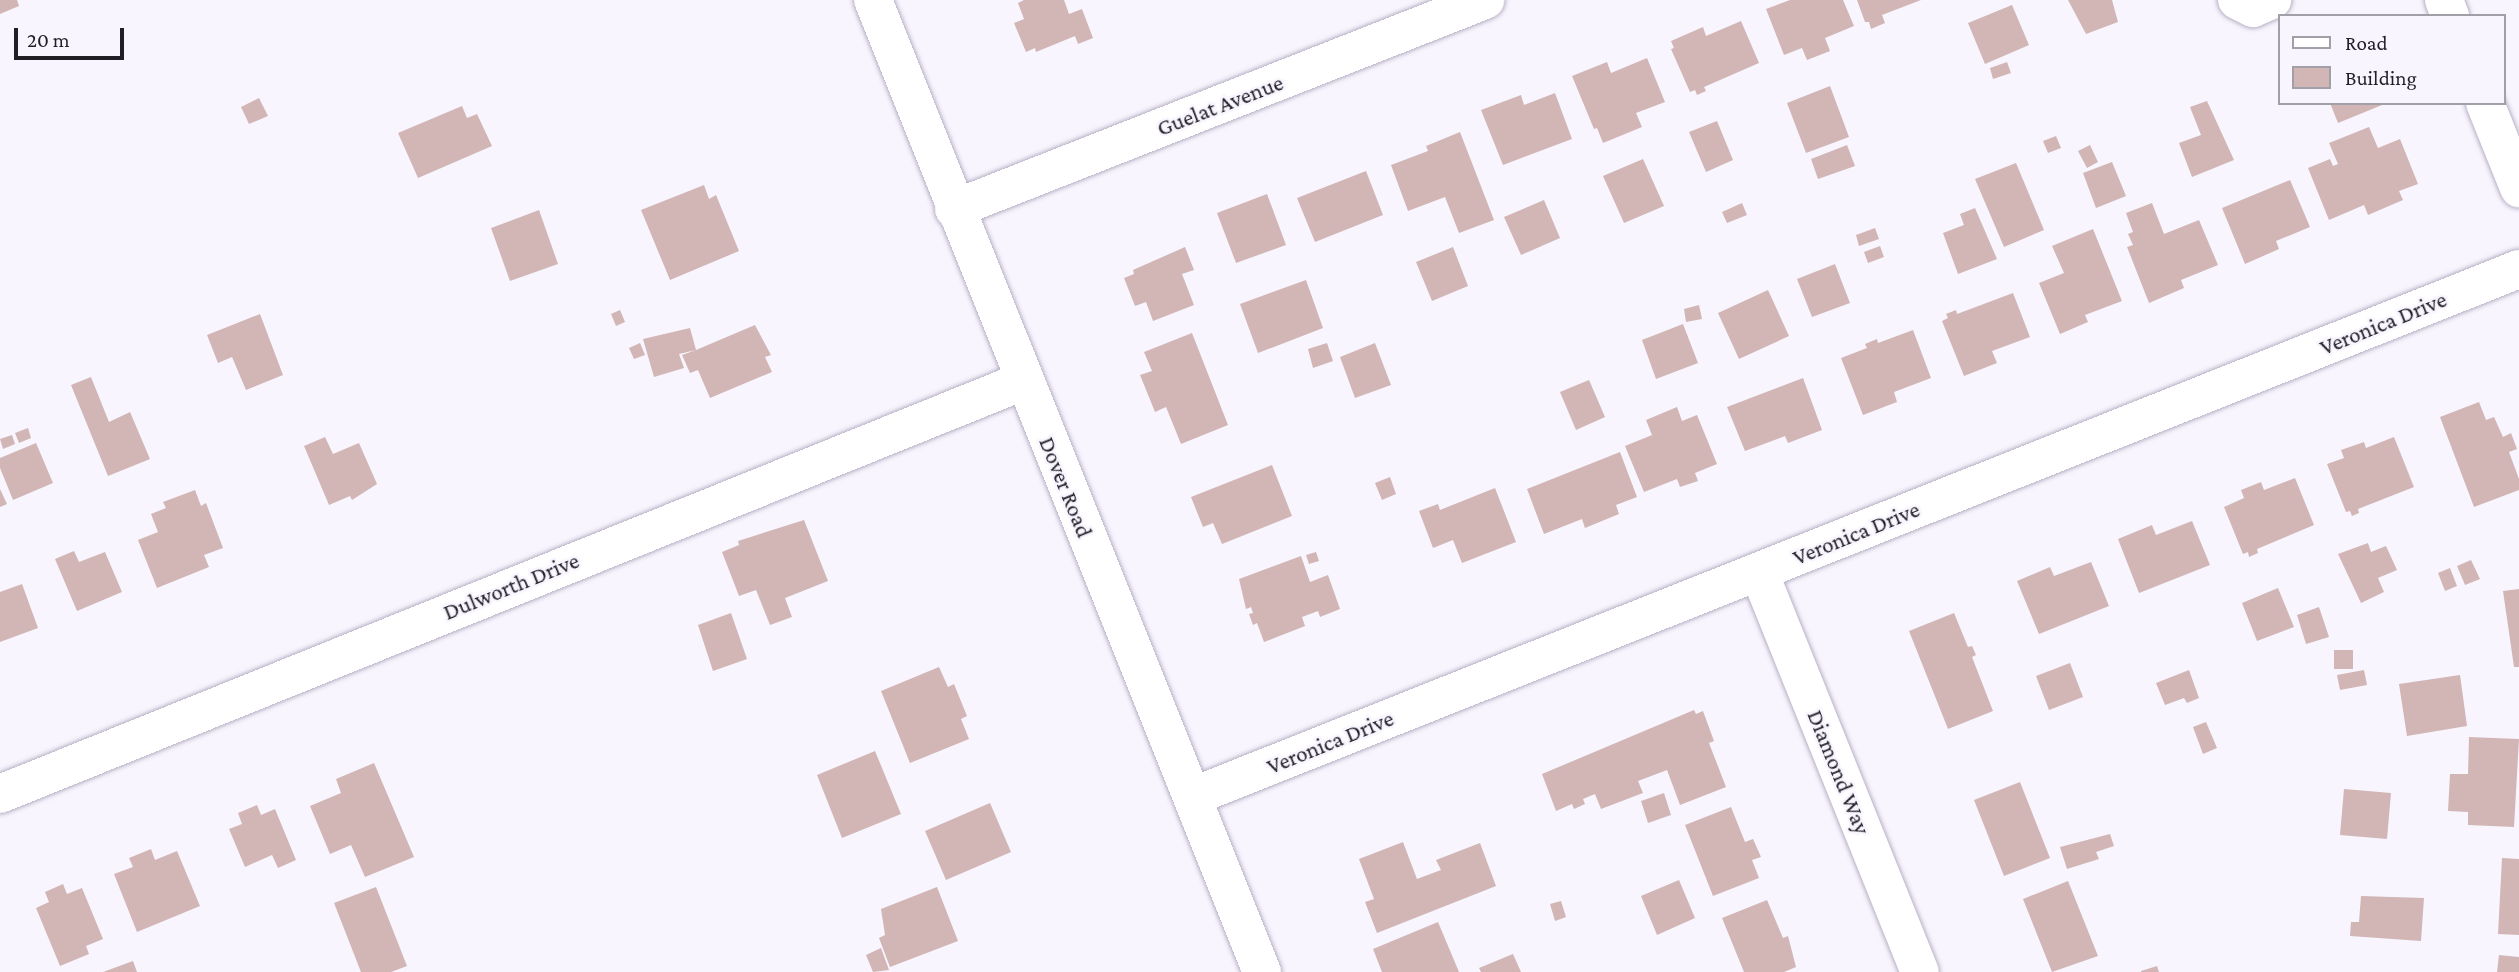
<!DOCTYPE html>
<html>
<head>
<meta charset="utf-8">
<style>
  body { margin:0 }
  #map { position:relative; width:2519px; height:972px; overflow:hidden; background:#f8f5fe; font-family:"Crimson Pro",serif }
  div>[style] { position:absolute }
  .building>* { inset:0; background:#d1b6b5 }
  .roads { filter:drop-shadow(0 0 2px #b8b0c5) drop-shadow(0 0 2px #b8b0c5) }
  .minor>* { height:38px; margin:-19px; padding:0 19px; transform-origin:19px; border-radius:19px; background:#fff }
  span { translate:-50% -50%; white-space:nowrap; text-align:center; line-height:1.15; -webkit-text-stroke:5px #f8f5fe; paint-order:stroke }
  .street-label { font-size:23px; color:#211e26 }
  .legend { position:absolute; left:2278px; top:14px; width:228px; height:91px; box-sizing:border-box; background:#f8f5fe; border:2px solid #a29fa8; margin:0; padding:9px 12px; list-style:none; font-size:21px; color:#211e26 }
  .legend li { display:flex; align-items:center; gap:14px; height:35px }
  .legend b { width:35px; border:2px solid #a29fa8 }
  .scale { position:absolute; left:14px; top:28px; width:110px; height:32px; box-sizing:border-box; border:4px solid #211e26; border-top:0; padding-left:9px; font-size:21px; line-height:24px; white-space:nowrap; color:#211e26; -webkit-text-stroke:5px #f8f5fe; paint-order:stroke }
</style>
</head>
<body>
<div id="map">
  <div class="building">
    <i style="clip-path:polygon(0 0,17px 0,19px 6px,0 14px)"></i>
    <i style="clip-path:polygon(1024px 0,1064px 0,1069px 14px,1082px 9px,1093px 38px,1078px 44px,1075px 36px,1036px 52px,1035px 48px,1026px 52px,1014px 23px,1024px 19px,1018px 3px)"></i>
    <i style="clip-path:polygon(1790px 0,1843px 0,1854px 26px,1825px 38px,1830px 51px,1807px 60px,1802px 48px,1784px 55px,1766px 9px)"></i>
    <i style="clip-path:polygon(1857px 0,1921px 0,1882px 15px,1885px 23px,1871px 29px,1869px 22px,1865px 22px)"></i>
    <i style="clip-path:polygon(2068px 0,2112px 0,2118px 22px,2086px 34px)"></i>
    <i style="clip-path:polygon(2012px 5px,2029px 45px,1985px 64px,1968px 23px)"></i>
    <i style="clip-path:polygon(1741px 21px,1759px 63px,1704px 87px,1706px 91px,1697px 95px,1695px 90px,1690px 92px,1671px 49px,1674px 48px,1671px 41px,1703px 27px,1706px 36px)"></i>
    <i style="clip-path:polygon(1647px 58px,1665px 102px,1636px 113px,1642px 127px,1603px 143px,1597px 128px,1594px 129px,1572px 76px,1607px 62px,1611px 73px)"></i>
    <i style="clip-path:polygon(2007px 62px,2011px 73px,1993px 79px,1990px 68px)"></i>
    <i style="clip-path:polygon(1830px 86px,1849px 137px,1806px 153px,1787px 103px)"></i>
    <i style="clip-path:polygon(1555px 93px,1572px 139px,1503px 165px,1481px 110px,1521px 95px,1524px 105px)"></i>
    <i style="clip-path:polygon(259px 98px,268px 116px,249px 124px,241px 107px)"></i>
    <i style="clip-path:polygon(2207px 101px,2234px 160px,2192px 177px,2179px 143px,2201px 135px,2190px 107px)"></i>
    <i style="clip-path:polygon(2330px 103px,2387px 103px,2338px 123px)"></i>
    <i style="clip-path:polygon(462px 106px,467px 118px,477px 114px,492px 146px,418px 178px,398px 133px)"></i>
    <i style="clip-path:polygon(1717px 121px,1733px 160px,1706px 172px,1689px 132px)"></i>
    <i style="clip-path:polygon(2369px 127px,2378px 148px,2400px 139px,2418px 184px,2399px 191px,2403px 200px,2368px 215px,2364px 205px,2329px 220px,2308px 168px,2330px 159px,2333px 166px,2338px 164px,2329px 143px)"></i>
    <i style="clip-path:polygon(1460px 132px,1494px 220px,1459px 233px,1445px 197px,1408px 211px,1391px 165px,1428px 151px,1426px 146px)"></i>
    <i style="clip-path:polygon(2056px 136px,2061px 148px,2048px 153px,2043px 141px)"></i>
    <i style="clip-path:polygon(1847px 145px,1855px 166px,1818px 179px,1811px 159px)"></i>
    <i style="clip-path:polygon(2090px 145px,2098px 162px,2087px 168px,2078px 151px)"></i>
    <i style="clip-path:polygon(1643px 159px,1664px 206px,1624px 223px,1603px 176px)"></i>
    <i style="clip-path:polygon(2112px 162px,2126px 196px,2096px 208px,2083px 173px)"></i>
    <i style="clip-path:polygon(2016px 163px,2044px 230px,2004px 247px,1975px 179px)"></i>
    <i style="clip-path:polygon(1366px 171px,1383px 215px,1315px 242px,1297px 198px)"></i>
    <i style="clip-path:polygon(2290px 180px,2310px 227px,2276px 241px,2279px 249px,2245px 264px,2222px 208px)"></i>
    <i style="clip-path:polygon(704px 185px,709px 199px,716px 195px,739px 251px,670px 280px,641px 210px)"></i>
    <i style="clip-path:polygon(1267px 194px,1286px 245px,1236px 263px,1217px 213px)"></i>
    <i style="clip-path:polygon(1544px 200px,1560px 238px,1521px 255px,1504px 217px)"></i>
    <i style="clip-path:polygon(1742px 203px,1747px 215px,1727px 223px,1722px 212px)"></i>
    <i style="clip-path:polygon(2152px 203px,2164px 234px,2199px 220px,2218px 265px,2181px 280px,2184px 288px,2149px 303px,2127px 247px,2133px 245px,2128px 234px,2133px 232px,2126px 213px)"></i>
    <i style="clip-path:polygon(1975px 208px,1997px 259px,1958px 274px,1943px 233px,1964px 225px,1960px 214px)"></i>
    <i style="clip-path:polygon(539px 210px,558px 264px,510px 281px,491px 228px)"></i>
    <i style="clip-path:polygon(1875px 228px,1879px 239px,1859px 246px,1856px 235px)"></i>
    <i style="clip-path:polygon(2093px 229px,2122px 301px,2085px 315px,2088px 322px,2060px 334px,2039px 283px,2064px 273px,2052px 246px)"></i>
    <i style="clip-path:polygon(1880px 246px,1884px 257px,1868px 263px,1864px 252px)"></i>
    <i style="clip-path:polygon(1185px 247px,1194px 270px,1182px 274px,1194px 305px,1153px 321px,1146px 302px,1135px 306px,1124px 278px,1134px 274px,1133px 270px)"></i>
    <i style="clip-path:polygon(1453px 247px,1468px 286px,1432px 301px,1416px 262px)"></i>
    <i style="clip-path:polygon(1835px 264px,1850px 303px,1812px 317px,1797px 279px)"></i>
    <i style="clip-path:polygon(1306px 280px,1323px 328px,1258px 353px,1240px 304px)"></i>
    <i style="clip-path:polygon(1768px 290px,1789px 336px,1739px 359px,1718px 313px)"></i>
    <i style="clip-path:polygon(2013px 293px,2030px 337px,1992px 351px,1997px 363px,1964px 376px,1942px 321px,1948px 318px,1946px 314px,1956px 310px,1957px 314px)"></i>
    <i style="clip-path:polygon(1699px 305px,1702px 319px,1686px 322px,1684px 309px)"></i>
    <i style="clip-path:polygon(620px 310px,625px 322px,616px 326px,611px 314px)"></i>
    <i style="clip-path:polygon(260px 314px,283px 375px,246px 390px,232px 357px,218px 363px,207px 335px)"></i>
    <i style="clip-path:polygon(1683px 324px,1698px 363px,1656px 379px,1642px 340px)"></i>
    <i style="clip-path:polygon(755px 325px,771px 355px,765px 357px,772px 372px,710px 398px,698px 370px,690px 373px,682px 355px,696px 350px,679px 354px,684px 368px,654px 377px,643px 339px,690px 328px,696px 350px)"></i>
    <i style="clip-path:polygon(1913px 330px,1931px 378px,1894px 392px,1897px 402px,1863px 415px,1841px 358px,1867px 348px,1865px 344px,1877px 339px,1878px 343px)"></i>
    <i style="clip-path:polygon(1192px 333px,1228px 425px,1181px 444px,1166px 407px,1155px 412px,1140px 375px,1152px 371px,1144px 352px)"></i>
    <i style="clip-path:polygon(640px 343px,645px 355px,634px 359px,629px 348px)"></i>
    <i style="clip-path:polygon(1327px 343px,1333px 361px,1313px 368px,1308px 349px)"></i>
    <i style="clip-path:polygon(1375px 343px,1391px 385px,1355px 398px,1340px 357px)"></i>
    <i style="clip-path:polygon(91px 377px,109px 422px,130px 412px,150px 459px,108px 476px,71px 385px)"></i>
    <i style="clip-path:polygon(1803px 378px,1822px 430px,1788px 443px,1785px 436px,1745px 451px,1727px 407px)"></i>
    <i style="clip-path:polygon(1589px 380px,1605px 417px,1576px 430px,1560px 392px)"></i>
    <i style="clip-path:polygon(2479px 402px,2486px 420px,2494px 417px,2503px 437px,2511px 433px,2517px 449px,2509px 452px,2519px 479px,2519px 490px,2474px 507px,2440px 417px)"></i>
    <i style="clip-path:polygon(1677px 407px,1682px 421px,1697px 415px,1717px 464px,1695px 473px,1698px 481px,1680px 487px,1677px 479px,1644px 492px,1625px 446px,1652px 435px,1646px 420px)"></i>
    <i style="clip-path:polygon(28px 428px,31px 438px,19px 443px,15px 433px)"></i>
    <i style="clip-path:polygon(12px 435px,15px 444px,3px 449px,0 439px)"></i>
    <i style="clip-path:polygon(325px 437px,333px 454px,359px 443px,377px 484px,352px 500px,350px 496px,329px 505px,304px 446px)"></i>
    <i style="clip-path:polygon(2394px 437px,2414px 487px,2358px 509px,2359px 513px,2352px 516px,2350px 511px,2346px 512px,2327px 464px,2344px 458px,2341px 450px,2364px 442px,2366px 448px)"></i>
    <i style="clip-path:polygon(36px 443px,53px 483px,13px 500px,0 468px,0 458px)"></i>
    <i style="clip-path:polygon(1620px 452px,1637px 497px,1616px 505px,1619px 514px,1585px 528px,1582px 519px,1544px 534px,1527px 489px)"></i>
    <i style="clip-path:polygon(1272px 465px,1292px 516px,1222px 544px,1213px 523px,1203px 527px,1191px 497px)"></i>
    <i style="clip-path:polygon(1390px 477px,1396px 494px,1382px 500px,1375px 483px)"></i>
    <i style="clip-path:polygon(2295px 478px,2314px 525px,2257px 549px,2258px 553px,2249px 557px,2248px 552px,2243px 554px,2224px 507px,2244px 498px,2241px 490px,2261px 482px,2264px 490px)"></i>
    <i style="clip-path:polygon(1495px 488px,1516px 542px,1462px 563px,1453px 540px,1433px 548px,1419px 511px,1438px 504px,1440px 510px)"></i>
    <i style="clip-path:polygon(0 489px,7px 504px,0 507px)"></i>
    <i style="clip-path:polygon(195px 490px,201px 506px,206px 503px,223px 548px,204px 555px,209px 567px,157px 588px,138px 540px,158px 532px,151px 514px,166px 508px,163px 502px)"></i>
    <i style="clip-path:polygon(804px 520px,828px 581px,785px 598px,792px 617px,770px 625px,756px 590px,739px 596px,722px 552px,739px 545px,738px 541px)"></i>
    <i style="clip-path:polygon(2192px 521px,2210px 565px,2139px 593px,2118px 539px,2152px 525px,2156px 535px)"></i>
    <i style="clip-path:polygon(2368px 543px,2371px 552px,2386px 546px,2397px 570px,2378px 578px,2384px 592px,2361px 603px,2338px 554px)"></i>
    <i style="clip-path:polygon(74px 551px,79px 562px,105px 552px,122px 592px,77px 611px,55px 559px)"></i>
    <i style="clip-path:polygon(1316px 552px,1319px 561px,1309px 564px,1306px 555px)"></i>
    <i style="clip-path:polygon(1301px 556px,1310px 582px,1328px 575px,1340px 609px,1320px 617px,1318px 611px,1302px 617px,1305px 626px,1264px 642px,1257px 623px,1253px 625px,1249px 614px,1253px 613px,1251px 607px,1246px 609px,1239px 579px)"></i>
    <i style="clip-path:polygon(2471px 560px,2480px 579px,2465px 585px,2457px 566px)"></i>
    <i style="clip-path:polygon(2091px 562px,2109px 606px,2039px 634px,2017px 581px,2050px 567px,2054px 576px)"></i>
    <i style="clip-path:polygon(2450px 568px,2457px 586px,2445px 591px,2438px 573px)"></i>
    <i style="clip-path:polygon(22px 584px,38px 628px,0 642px,0 592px)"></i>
    <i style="clip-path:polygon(2278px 588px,2294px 627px,2257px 641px,2242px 603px)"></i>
    <i style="clip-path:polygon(2519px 589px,2519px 667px,2514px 667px,2503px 591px)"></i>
    <i style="clip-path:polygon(2319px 607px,2329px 637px,2306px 644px,2297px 615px)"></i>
    <i style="clip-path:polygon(731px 613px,747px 659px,713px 671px,698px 625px)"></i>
    <i style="clip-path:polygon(1954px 613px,1968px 647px,1972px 646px,1976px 655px,1972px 657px,1993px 711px,1948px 729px,1909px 631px)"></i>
    <i style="clip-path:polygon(2334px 650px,2353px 650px,2353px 669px,2334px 669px)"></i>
    <i style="clip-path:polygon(2070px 663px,2083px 697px,2049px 710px,2036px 676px)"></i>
    <i style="clip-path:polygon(939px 667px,948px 687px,954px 684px,967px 716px,961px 719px,969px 739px,910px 763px,881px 691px)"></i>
    <i style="clip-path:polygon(2189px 670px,2199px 698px,2187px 703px,2184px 698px,2165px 705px,2156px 683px)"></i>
    <i style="clip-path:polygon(2364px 670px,2367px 685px,2340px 690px,2337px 675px)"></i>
    <i style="clip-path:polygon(2460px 675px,2467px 726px,2407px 736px,2399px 684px)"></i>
    <i style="clip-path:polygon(1694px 710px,1696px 714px,1703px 711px,1714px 741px,1709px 743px,1726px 787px,1680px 805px,1667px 770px,1638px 781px,1643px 793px,1601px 809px,1595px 794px,1583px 799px,1585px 804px,1574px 809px,1572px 804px,1556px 811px,1542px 774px)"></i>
    <i style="clip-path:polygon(2206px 722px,2217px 748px,2203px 754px,2193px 727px)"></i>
    <i style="clip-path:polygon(2469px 737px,2519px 739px,2514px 827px,2468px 825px,2468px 812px,2448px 811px,2450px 774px,2468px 774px)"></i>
    <i style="clip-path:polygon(875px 751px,901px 814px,842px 838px,817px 775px)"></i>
    <i style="clip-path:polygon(374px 763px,414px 857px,365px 877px,351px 845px,330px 854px,310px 806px,341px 793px,336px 779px)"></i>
    <i style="clip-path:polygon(2020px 782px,2050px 858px,2004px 876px,1974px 800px)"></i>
    <i style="clip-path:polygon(2344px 789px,2391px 793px,2387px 839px,2340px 835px)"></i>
    <i style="clip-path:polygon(1664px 793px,1671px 815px,1648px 823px,1641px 801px)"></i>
    <i style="clip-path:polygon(990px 803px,1011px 852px,946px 880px,925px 831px)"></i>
    <i style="clip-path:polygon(257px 805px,261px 815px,275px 809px,296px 860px,278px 868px,272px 855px,245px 867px,229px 829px,242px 824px,238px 813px)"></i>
    <i style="clip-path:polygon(1731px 807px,1745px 842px,1753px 839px,1761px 857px,1752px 860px,1759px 878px,1713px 896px,1685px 825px)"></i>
    <i style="clip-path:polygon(2110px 834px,2114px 846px,2096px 852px,2099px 859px,2067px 869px,2060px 847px)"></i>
    <i style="clip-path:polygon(1403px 842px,1417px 879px,1441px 870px,1436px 860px,1480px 843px,1496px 886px,1377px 933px,1365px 902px,1374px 899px,1359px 859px)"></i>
    <i style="clip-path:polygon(151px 849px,155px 860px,177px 851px,200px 906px,137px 932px,114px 874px,133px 867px,129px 858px)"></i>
    <i style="clip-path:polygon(2502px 858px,2519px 859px,2519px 935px,2498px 934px)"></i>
    <i style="clip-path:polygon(1679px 880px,1695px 918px,1657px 935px,1641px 896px)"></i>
    <i style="clip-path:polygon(2068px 881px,2098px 956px,2052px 972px,2023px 899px)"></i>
    <i style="clip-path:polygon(63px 884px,67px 894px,82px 888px,103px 939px,86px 946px,89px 954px,60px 966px,36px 908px,49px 902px,45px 892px)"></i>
    <i style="clip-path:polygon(376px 887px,407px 966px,391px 972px,361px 972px,334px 903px)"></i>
    <i style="clip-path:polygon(937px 887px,958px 941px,890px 967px,879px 938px,885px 935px,881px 909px)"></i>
    <i style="clip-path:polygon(2361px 896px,2424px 898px,2421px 941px,2350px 936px,2351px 922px,2359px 922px)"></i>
    <i style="clip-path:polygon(1767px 900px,1783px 938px,1788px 936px,1796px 967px,1784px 972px,1744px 972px,1722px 918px)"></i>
    <i style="clip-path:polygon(1561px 901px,1566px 917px,1555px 921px,1550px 904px)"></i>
    <i style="clip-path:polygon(1438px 922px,1459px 972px,1382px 972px,1373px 949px)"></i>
    <i style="clip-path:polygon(881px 948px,889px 970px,873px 972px,866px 955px)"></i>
    <i style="clip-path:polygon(1513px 954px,1521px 972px,1481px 972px,1479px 968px)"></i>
    <i style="clip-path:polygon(2499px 955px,2519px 957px,2519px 972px,2497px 972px)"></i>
    <i style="clip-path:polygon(133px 961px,137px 972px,103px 972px)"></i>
    <i style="clip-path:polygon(2157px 966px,2159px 972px,2141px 972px,2141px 971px)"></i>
  </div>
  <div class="roads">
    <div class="minor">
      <i style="left:873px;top:0;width:1047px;rotate:68.19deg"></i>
      <i style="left:2237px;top:0;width:18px;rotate:27deg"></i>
      <i style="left:2253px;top:8px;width:21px;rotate:-23deg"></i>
      <i style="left:2444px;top:0;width:17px;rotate:69deg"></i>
      <i style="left:2485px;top:103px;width:92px;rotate:68.2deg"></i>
      <i style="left:954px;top:209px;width:571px;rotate:-21.48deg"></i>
      <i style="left:1759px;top:572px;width:431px;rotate:68.1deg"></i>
      <i style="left:0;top:794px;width:1103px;rotate:-21.98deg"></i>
      <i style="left:1194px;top:796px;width:1426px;rotate:-21.69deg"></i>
    </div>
  </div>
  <div class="street-label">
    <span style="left:1220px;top:105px;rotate:-21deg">Guelat Avenue</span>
    <span style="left:2383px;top:323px;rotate:-22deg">Veronica Drive</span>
    <span style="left:1066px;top:487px;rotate:68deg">Dover Road</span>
    <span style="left:1856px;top:533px;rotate:-22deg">Veronica Drive</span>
    <span style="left:511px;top:586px;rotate:-22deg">Dulworth Drive</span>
    <span style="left:1330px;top:742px;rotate:-22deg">Veronica Drive</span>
    <span style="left:1839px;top:772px;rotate:68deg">Diamond Way</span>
  </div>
  <ul class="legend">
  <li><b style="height:9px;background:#fff"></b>Road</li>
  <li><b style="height:19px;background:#d1b6b5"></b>Building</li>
  </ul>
  <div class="scale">20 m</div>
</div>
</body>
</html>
